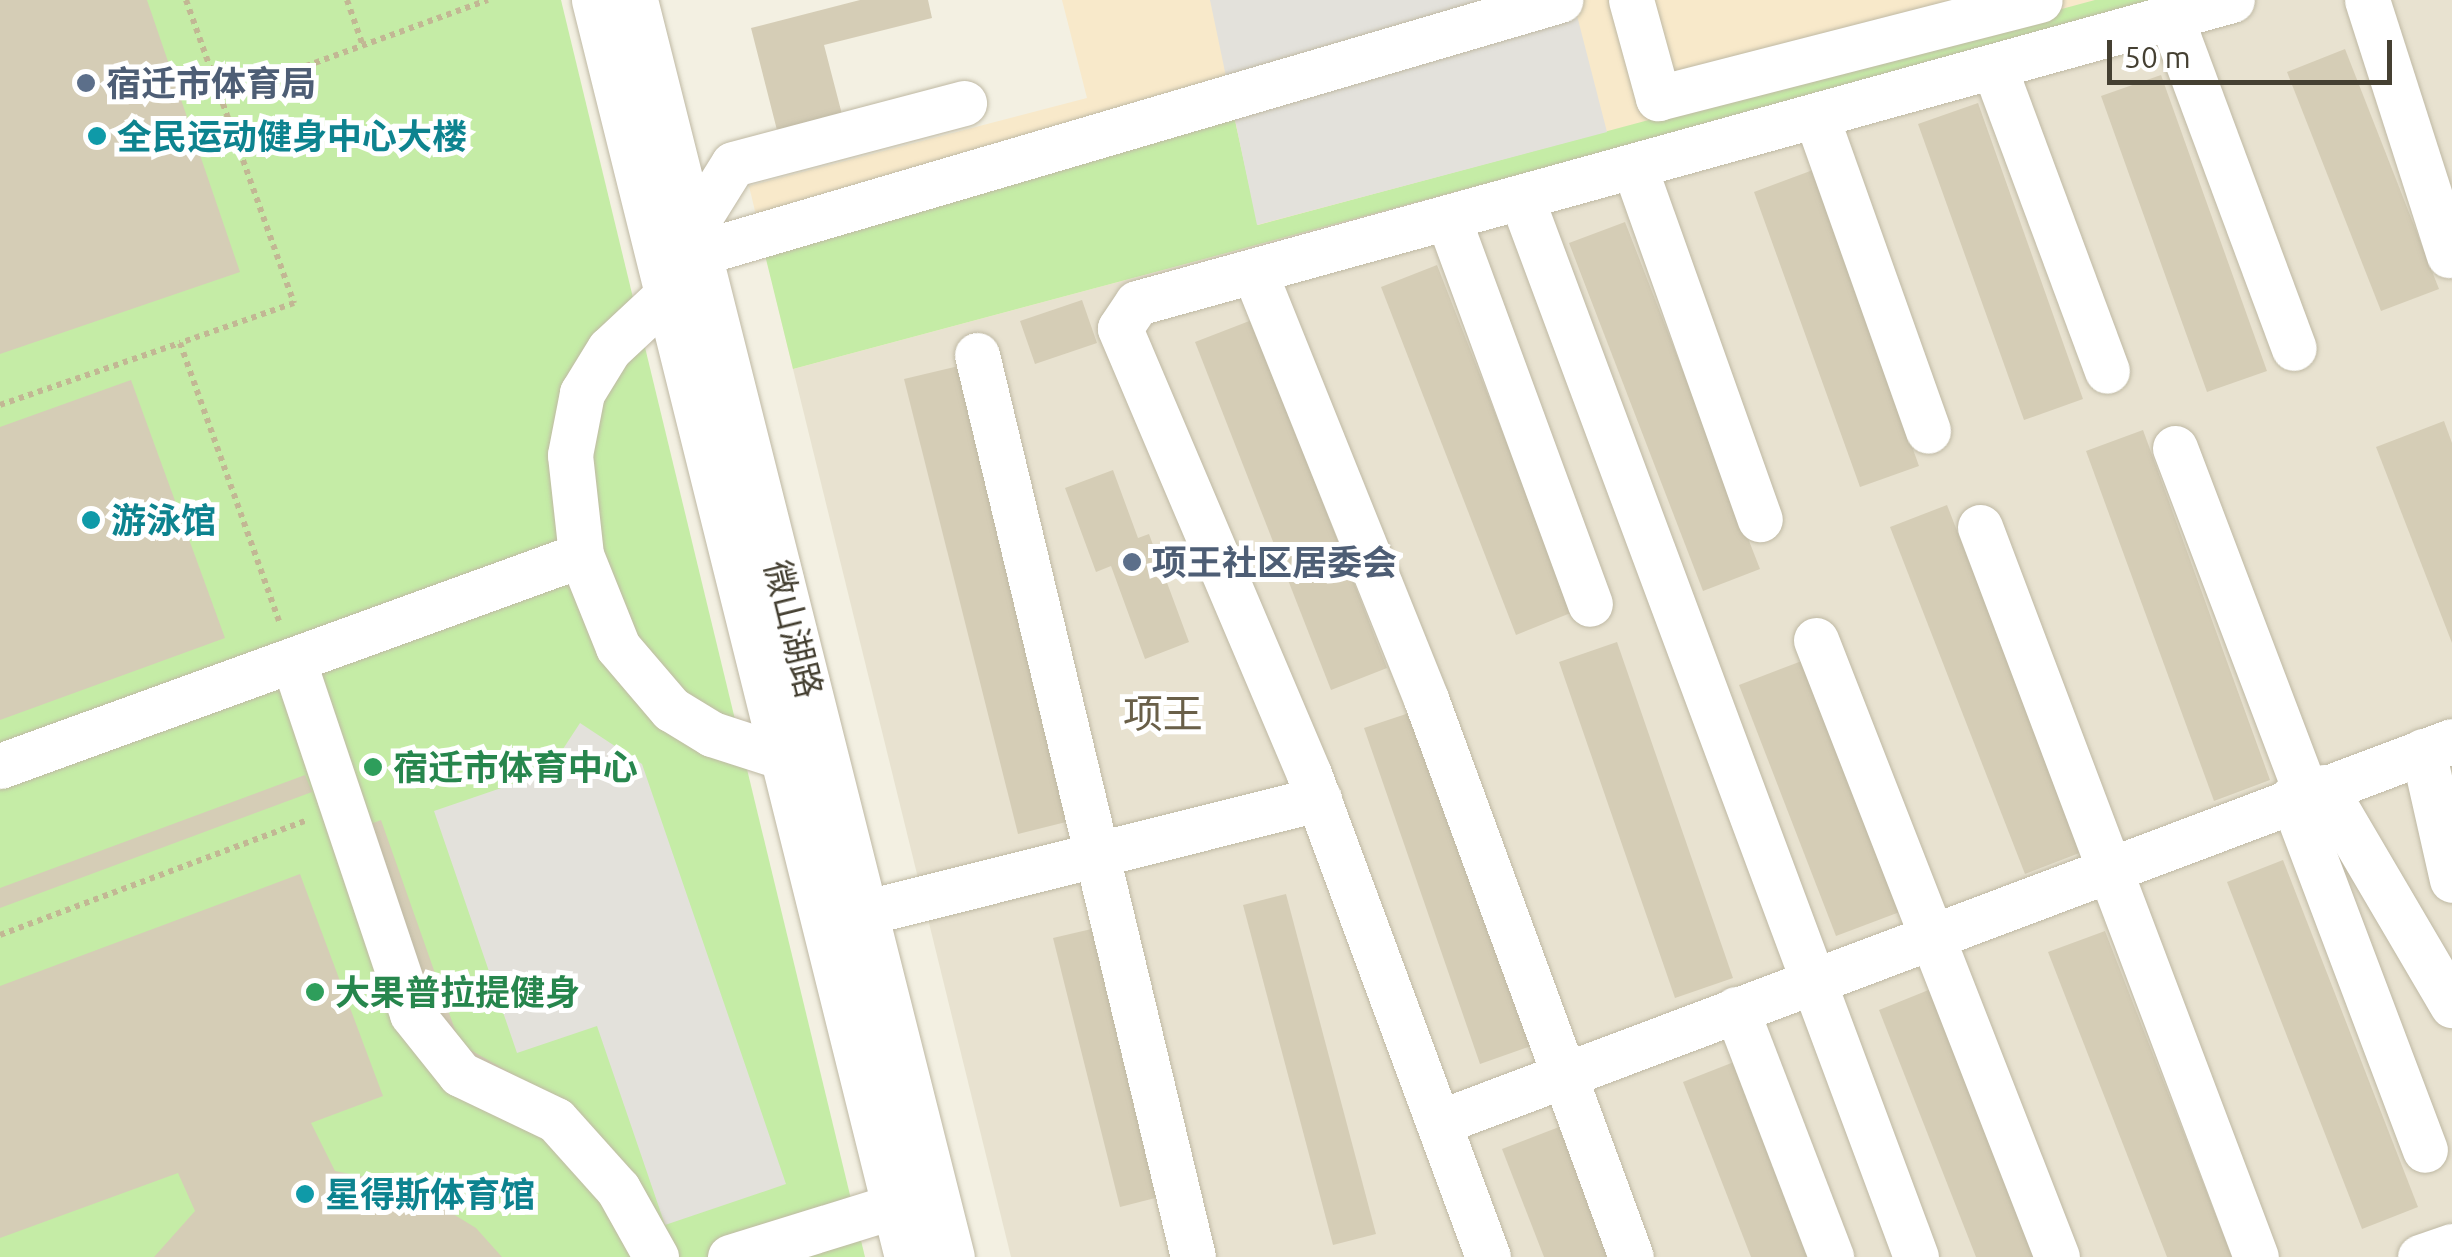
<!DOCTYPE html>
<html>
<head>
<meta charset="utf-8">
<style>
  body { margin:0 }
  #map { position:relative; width:2452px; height:1257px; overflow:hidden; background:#f3f0e2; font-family:Ubuntu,"Noto Sans SC",sans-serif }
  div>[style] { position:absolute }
  .residential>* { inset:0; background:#e8e2d0 }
  .commercial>* { inset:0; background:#f8e9ca }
  .green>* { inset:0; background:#c5eca6 }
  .parking>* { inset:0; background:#e3e1db }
  .building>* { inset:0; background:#d5cdb6 }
  .path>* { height:6px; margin-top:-3px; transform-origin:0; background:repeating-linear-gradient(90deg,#c2b794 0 5px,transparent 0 10px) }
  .roads { filter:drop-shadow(0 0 2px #bfb9a4) drop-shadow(0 0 2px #bfb9a4) }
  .minor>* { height:45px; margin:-22.5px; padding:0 22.5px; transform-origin:22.5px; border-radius:22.5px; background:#fff }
  .dots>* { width:28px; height:28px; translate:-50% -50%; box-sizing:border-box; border:5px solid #fff; border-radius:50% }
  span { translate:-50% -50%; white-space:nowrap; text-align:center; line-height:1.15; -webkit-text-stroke:10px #fff; paint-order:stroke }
  .service-label { font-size:35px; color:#4e5e75; font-weight:700 }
  .left { translate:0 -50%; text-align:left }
  .culture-label { font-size:35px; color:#0d838f; font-weight:700 }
  .street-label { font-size:35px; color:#454032 }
  .leisure-label { font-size:35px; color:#27864d; font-weight:700 }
  .quarter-label { font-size:40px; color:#695f48 }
  .scale { position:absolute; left:2107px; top:40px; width:285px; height:45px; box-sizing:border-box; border:5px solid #454032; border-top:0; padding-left:12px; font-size:30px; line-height:35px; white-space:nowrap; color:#454032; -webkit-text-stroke:8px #fff; paint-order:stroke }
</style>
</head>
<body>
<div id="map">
  <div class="residential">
    <i style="clip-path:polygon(2172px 0,2452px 0,2452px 1257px,1011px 1257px,793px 369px)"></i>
  </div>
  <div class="commercial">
    <i style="clip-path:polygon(1062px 0,2172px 0,793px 369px,749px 186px,1087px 98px)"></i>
  </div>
  <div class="green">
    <i style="clip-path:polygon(0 0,561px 0,865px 1257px,0 1257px)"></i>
    <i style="clip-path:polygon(2095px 0,2172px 0,793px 369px,765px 255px,1234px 116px,1258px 225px)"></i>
  </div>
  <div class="parking">
    <i style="clip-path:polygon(1210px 0,1573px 0,1607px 132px,1257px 225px)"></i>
    <i style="clip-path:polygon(580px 723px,642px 764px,786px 1184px,665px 1225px,597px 1026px,517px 1053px,434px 811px,548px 772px)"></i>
  </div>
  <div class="building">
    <i style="clip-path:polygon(0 0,147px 0,240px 272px,0 354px)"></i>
    <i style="clip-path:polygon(860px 0,928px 0,932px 18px,824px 45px,844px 122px,779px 138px,751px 28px)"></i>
    <i style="clip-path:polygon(2345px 49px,2439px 289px,2381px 311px,2287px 72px)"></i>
    <i style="clip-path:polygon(2161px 75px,2267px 371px,2207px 392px,2101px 96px)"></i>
    <i style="clip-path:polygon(1978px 103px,2083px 399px,2024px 420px,1918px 124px)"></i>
    <i style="clip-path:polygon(1813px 170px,1919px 466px,1860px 487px,1754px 192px)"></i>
    <i style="clip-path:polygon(1625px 222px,1760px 569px,1703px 591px,1569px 243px)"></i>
    <i style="clip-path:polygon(1437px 265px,1573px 612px,1516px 635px,1381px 287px)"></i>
    <i style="clip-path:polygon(1082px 300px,1097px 343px,1035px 364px,1020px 321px)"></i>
    <i style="clip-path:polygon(1252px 320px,1387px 668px,1331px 690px,1195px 342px)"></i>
    <i style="clip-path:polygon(963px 365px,1078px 819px,1018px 834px,904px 379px)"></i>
    <i style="clip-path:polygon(131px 380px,225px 638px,0 720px,0 427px)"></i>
    <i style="clip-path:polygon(2444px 421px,2452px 443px,2452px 643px,2376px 447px)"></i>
    <i style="clip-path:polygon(2143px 430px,2270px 780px,2214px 801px,2086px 451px)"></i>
    <i style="clip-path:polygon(1113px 470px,1138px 538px,1149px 534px,1189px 642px,1145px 659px,1111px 566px,1096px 572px,1065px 488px)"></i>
    <i style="clip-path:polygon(1947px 505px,2082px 852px,2025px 874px,1890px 527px)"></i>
    <i style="clip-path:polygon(1617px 642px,1733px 978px,1675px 998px,1559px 662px)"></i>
    <i style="clip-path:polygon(1807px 659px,1905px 910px,1836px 936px,1739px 685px)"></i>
    <i style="clip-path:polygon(1421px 709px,1537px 1044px,1480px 1064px,1364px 728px)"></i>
    <i style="clip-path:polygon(305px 775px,312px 792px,0 908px,0 888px)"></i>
    <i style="clip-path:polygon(381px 820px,460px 1044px,533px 1086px,446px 1042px,363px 827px)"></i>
    <i style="clip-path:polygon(2283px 860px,2418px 1207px,2362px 1229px,2227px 882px)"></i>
    <i style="clip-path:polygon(300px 874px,383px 1096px,311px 1123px,335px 1171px,406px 1185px,476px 1228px,502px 1257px,154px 1257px,195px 1211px,178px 1173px,0 1238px,0 986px)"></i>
    <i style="clip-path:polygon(1286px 894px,1376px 1234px,1333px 1245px,1243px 905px)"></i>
    <i style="clip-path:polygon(1100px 927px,1167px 1195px,1120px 1207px,1053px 938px)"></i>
    <i style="clip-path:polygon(2105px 931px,2232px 1257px,2167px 1257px,2048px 952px)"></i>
    <i style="clip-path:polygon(1936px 987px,2040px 1257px,1976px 1257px,1879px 1010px)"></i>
    <i style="clip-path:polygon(1739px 1060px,1816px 1257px,1751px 1257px,1683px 1082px)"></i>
    <i style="clip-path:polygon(1559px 1127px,1609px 1257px,1544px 1257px,1502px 1149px)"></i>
  </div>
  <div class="path">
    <i style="left:186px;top:0;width:322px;rotate:70.4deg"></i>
    <i style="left:294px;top:303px;width:121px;rotate:160.7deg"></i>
    <i style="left:180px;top:343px;width:295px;rotate:70.4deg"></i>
    <i style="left:347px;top:0;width:49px;rotate:70.8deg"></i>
    <i style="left:221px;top:97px;width:284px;rotate:-20deg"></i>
    <i style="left:0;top:405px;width:190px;rotate:-19deg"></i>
    <i style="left:0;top:935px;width:329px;rotate:-20.5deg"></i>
  </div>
  <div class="roads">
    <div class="minor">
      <i style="left:594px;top:0;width:1295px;rotate:76.02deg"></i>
      <i style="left:635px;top:0;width:1296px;rotate:75.85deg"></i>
      <i style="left:1631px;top:0;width:102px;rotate:74.6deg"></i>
      <i style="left:1658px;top:98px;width:394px;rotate:-14.4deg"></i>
      <i style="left:2367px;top:0;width:268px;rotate:72.2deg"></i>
      <i style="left:2171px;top:18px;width:352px;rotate:69.6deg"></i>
      <i style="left:1994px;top:67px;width:324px;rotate:69.6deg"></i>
      <i style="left:1816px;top:116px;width:334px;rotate:70.4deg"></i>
      <i style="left:1634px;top:166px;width:375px;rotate:70.4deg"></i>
      <i style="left:1521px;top:197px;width:1131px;rotate:69.56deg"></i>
      <i style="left:1448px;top:218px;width:411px;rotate:69.8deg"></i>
      <i style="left:693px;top:228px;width:75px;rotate:-58deg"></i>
      <i style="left:733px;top:164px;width:239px;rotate:-14.8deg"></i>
      <i style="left:672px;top:261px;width:926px;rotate:-16.38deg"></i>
      <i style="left:1254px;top:271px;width:461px;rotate:68.1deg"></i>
      <i style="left:1426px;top:699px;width:594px;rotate:69.83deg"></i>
      <i style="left:667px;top:295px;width:79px;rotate:137deg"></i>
      <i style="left:609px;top:349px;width:52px;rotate:121.5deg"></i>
      <i style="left:582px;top:393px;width:63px;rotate:101deg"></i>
      <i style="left:570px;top:455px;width:101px;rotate:83.7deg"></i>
      <i style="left:581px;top:555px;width:99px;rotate:68.1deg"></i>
      <i style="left:618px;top:647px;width:82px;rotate:49.5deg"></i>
      <i style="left:671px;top:709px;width:48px;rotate:31.4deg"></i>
      <i style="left:712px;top:734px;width:75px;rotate:17.9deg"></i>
      <i style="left:977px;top:355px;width:928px;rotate:76.53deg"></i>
      <i style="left:2175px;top:448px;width:369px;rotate:69.2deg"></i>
      <i style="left:1980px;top:527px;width:780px;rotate:69.29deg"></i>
      <i style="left:1816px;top:640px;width:662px;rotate:68.66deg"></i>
      <i style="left:293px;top:660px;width:373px;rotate:71.4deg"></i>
      <i style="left:412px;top:1014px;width:77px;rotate:51.3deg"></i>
      <i style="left:460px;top:1074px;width:106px;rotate:25.6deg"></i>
      <i style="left:556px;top:1120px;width:93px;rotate:48.1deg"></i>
      <i style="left:618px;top:1189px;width:78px;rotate:60.8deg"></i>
      <i style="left:2423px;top:751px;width:132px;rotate:77.3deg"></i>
      <i style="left:0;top:766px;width:618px;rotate:-19.96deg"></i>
      <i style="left:2324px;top:787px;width:253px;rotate:59.6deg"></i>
      <i style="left:2292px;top:798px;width:376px;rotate:69.3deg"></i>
      <i style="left:836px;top:920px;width:498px;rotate:-14.1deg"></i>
      <i style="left:1736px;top:1009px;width:266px;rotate:69deg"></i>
      <i style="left:1440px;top:1122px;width:1081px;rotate:-20.63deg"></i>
      <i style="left:730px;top:1257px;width:173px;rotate:-17.2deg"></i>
      <i style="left:1488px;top:1257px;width:515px;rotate:-110.33deg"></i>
      <i style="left:1309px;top:774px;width:484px;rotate:-113deg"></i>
      <i style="left:1120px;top:328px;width:30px;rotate:-56deg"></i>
      <i style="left:1137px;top:303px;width:1136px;rotate:-15.47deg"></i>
      <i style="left:2420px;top:1257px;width:34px;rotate:-19deg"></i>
    </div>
  </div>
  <div class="dots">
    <i style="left:86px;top:83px;background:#5c6f8a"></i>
    <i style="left:97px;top:136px;background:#0f9aa8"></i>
    <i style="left:91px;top:520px;background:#0f9aa8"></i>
    <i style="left:1132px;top:562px;background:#5c6f8a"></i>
    <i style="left:373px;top:767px;background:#2e9e5b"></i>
    <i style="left:315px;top:992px;background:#2e9e5b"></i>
    <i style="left:305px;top:1194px;background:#0f9aa8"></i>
  </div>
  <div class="service-label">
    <span class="left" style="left:106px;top:83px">宿迁市体育局</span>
    <span class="left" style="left:1152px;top:562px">项王社区居委会</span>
  </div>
  <div class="culture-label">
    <span class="left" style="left:117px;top:136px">全民运动健身中心大楼</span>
    <span class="left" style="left:111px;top:520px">游泳馆</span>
    <span class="left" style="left:325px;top:1194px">星得斯体育馆</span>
  </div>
  <div class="street-label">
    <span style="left:794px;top:629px;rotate:76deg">微山湖路</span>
  </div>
  <div class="leisure-label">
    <span class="left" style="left:393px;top:767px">宿迁市体育中心</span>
    <span class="left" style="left:335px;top:992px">大果普拉提健身</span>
  </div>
  <div class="quarter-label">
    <span style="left:1163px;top:714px">项王</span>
  </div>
  <div class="scale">50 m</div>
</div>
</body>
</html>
